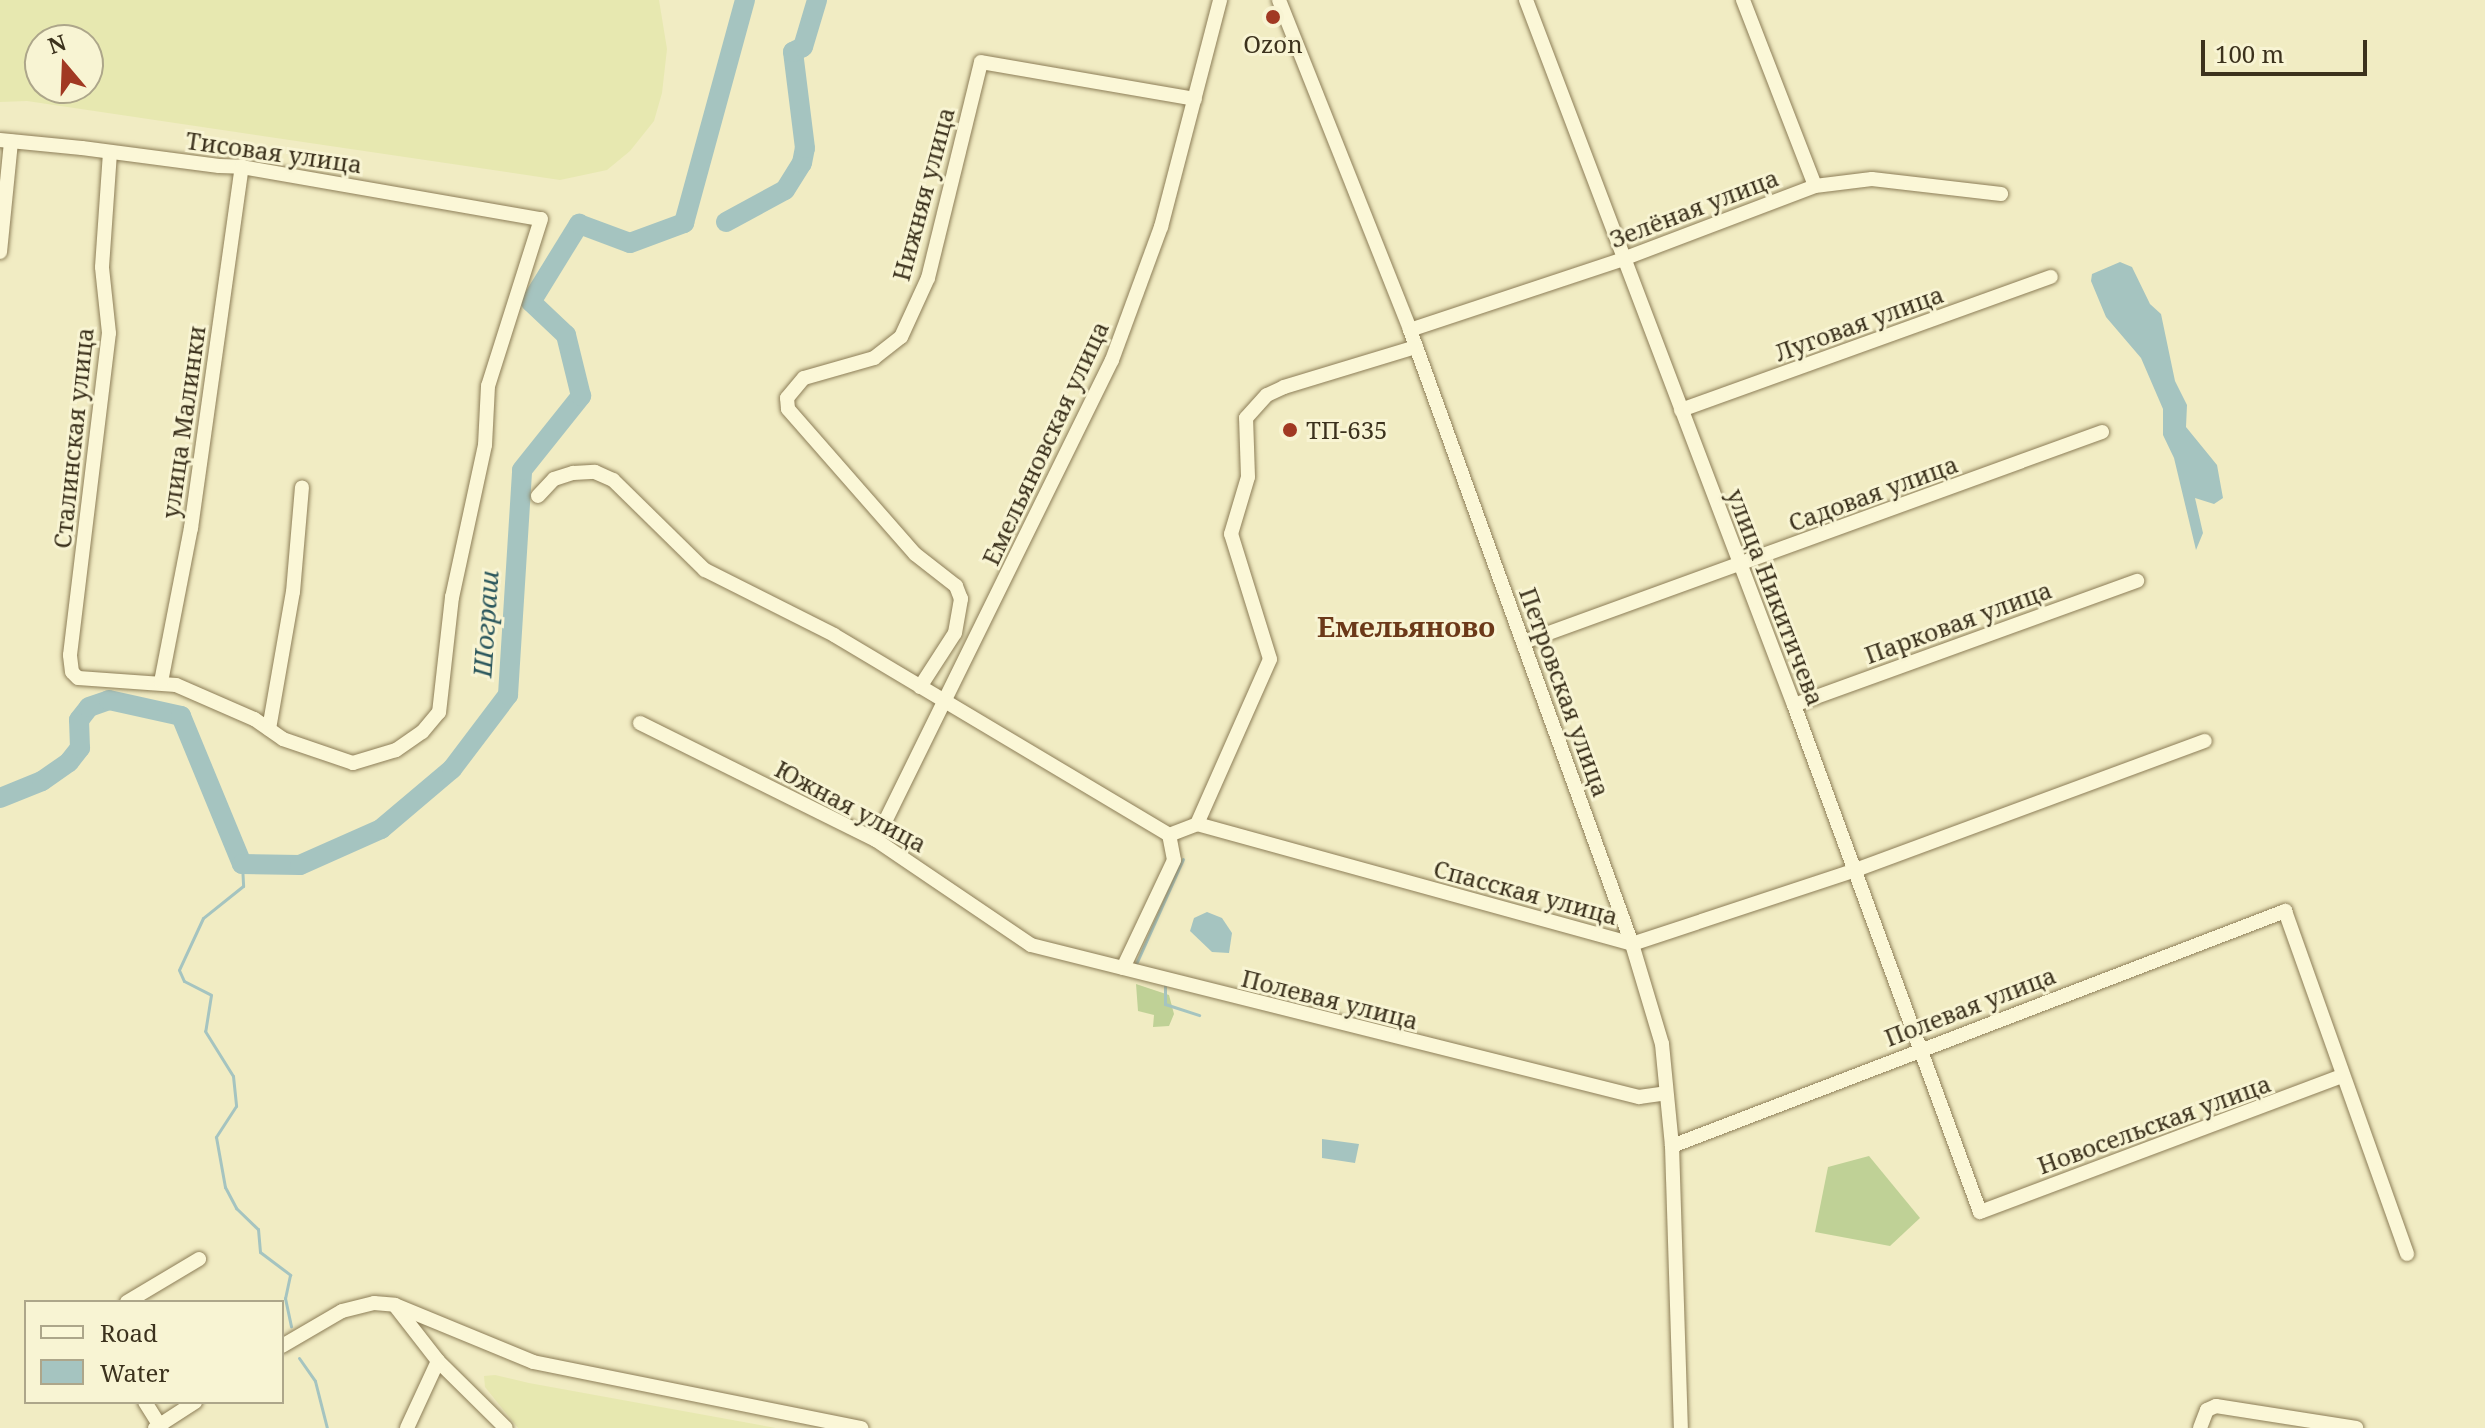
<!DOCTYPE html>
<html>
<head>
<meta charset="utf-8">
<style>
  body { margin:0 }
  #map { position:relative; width:2485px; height:1428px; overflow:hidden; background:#f1ecc3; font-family:"Noto Serif",serif }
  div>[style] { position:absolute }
  .farmland>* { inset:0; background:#e7e8b0 }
  .green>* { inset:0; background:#bfd196 }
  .water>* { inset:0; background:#a5c4c0 }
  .stream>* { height:3px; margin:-1.5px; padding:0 1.5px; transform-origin:1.5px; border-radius:1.5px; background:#a5c4c0 }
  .river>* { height:20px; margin:-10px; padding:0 10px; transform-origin:10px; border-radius:10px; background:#a5c4c0 }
  .roads { filter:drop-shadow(0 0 2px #8d7e58) drop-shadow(0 0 2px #8d7e58) }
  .minor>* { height:14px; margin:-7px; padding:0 7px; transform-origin:7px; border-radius:7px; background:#fbf7d7 }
  .dots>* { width:22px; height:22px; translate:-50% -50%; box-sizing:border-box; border:4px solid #f8f4d3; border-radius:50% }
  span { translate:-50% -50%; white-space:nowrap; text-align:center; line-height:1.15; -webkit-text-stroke:6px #f8f4d3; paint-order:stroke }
  .poi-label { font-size:24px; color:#3c321d }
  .left { translate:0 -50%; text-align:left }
  .street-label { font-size:24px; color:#3c321d }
  .water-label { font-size:26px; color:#2b575d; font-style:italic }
  .quarter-label { font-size:28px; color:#6c3919; font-weight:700 }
  .legend { position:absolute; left:24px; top:1300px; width:260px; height:104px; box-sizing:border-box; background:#f8f4d3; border:2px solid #ada68a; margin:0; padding:10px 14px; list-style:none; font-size:24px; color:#3c321d }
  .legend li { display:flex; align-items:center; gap:16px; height:40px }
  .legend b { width:40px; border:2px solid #ada68a }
  .north { position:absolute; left:24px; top:24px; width:80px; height:80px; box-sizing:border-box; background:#f8f4d3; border:2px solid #ada68a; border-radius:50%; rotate:341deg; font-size:22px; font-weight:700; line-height:32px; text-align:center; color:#3c321d }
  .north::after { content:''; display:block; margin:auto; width:28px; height:36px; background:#a13923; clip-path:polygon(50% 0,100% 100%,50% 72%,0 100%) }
  .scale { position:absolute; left:2201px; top:40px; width:166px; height:36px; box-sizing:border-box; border:4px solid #3c321d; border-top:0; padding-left:10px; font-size:24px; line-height:28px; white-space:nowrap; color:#3c321d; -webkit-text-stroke:6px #f8f4d3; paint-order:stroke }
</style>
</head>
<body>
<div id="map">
  <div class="farmland">
    <i style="clip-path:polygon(evenodd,0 0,659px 0,667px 49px,662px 93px,654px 121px,630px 151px,607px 170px,560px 180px,27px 101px,0 102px,0 0,40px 40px,88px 40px,88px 88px,40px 88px,40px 40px)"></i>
    <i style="clip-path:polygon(495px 1375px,529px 1383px,776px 1428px,518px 1428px,485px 1387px,484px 1376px)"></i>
  </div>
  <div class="green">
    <i style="clip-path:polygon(1136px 984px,1169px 995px,1174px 1014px,1169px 1026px,1153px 1027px,1154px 1015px,1138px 1011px)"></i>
    <i style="clip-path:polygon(1869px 1156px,1920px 1218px,1890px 1246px,1815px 1232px,1828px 1167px)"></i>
  </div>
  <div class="water">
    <i style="clip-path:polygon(2120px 262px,2132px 267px,2150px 304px,2161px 314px,2175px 381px,2187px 405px,2186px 427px,2217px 465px,2223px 498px,2214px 504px,2195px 498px,2203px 533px,2196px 550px,2174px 458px,2163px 435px,2163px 409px,2141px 358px,2106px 317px,2091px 281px,2092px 274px)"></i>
    <i style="clip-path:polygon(1207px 912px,1222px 918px,1232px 933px,1229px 953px,1212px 952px,1190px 931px,1194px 918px)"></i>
    <i style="clip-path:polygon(1322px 1139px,1359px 1144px,1355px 1163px,1322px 1158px)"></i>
  </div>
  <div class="stream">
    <i style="left:242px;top:864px;width:22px;rotate:87deg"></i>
    <i style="left:243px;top:886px;width:51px;rotate:141.3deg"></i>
    <i style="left:203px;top:918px;width:57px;rotate:114.8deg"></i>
    <i style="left:179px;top:970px;width:12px;rotate:66deg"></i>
    <i style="left:184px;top:981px;width:30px;rotate:27deg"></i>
    <i style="left:211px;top:995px;width:36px;rotate:99deg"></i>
    <i style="left:205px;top:1031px;width:53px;rotate:58.1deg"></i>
    <i style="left:233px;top:1076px;width:30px;rotate:84deg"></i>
    <i style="left:236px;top:1106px;width:37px;rotate:123deg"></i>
    <i style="left:216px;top:1137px;width:51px;rotate:79.8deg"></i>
    <i style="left:225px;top:1187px;width:24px;rotate:62deg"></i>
    <i style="left:236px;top:1208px;width:30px;rotate:44deg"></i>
    <i style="left:258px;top:1229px;width:23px;rotate:85deg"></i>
    <i style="left:260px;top:1252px;width:38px;rotate:37deg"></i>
    <i style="left:290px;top:1275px;width:24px;rotate:102deg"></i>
    <i style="left:285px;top:1298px;width:29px;rotate:78deg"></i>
    <i style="left:1136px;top:964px;width:115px;rotate:-65.9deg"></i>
    <i style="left:1165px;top:984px;width:20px;rotate:90deg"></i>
    <i style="left:1165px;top:1004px;width:36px;rotate:18deg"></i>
    <i style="left:299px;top:1358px;width:28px;rotate:55deg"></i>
    <i style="left:315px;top:1381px;width:49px;rotate:75.7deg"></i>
  </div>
  <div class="river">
    <i style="left:726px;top:222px;width:67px;rotate:-28.5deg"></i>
    <i style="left:785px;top:190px;width:32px;rotate:-58deg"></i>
    <i style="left:802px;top:163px;width:15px;rotate:-79deg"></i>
    <i style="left:805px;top:148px;width:97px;rotate:-97.1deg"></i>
    <i style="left:793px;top:52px;width:11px;rotate:-27deg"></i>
    <i style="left:803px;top:47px;width:49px;rotate:-73.4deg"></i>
    <i style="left:0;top:798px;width:45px;rotate:-22deg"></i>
    <i style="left:42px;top:781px;width:33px;rotate:-35deg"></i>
    <i style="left:69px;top:762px;width:18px;rotate:-52deg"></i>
    <i style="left:80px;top:748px;width:28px;rotate:-92deg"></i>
    <i style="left:79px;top:720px;width:16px;rotate:-52deg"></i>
    <i style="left:89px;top:707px;width:21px;rotate:-19deg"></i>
    <i style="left:109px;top:700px;width:74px;rotate:12.5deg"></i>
    <i style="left:181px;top:716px;width:160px;rotate:67.6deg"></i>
    <i style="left:242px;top:864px;width:58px;rotate:1deg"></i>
    <i style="left:300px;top:865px;width:89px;rotate:-24deg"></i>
    <i style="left:381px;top:829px;width:93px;rotate:-40.2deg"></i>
    <i style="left:452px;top:769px;width:93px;rotate:-52.9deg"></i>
    <i style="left:508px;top:695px;width:225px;rotate:-86.4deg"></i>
    <i style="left:522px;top:470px;width:95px;rotate:-51.4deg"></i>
    <i style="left:581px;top:396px;width:63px;rotate:-103.8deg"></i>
    <i style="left:566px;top:335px;width:48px;rotate:-136.7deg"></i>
    <i style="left:531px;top:302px;width:92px;rotate:-58.4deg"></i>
    <i style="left:579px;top:224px;width:54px;rotate:20.4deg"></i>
    <i style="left:630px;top:243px;width:58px;rotate:-20.3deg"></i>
    <i style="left:684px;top:223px;width:231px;rotate:-74.7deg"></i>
  </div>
  <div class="roads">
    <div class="minor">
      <i style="left:1279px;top:0;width:355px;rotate:68.3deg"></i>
      <i style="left:1410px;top:330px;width:653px;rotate:70.12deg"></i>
      <i style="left:1632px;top:944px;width:104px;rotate:73.3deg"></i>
      <i style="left:1662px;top:1044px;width:102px;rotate:84.4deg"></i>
      <i style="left:1672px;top:1146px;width:282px;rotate:88.2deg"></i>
      <i style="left:1526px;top:0;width:754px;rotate:69.19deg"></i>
      <i style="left:1794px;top:705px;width:540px;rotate:69.85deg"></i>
      <i style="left:1980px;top:1212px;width:387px;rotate:-20.6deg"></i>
      <i style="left:1743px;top:0;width:199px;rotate:68.8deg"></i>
      <i style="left:0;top:140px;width:82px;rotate:5.6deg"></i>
      <i style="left:82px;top:148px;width:138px;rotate:7.5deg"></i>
      <i style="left:219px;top:166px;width:23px;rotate:2deg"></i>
      <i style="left:242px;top:167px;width:303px;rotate:9.9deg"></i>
      <i style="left:541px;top:219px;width:175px;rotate:107.6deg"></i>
      <i style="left:488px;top:386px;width:59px;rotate:92.9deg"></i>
      <i style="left:485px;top:445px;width:156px;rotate:102.2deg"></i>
      <i style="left:452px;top:597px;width:116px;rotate:96.4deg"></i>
      <i style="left:439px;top:712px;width:26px;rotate:130deg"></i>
      <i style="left:422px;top:732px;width:32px;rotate:145deg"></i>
      <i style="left:396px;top:750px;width:45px;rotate:163.2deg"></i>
      <i style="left:353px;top:763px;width:74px;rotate:-161.1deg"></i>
      <i style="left:283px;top:739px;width:35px;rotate:-145deg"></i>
      <i style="left:254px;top:719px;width:85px;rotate:-156.4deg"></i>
      <i style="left:176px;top:685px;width:98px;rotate:-175.9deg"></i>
      <i style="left:78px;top:678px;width:8px;rotate:-135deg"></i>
      <i style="left:72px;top:672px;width:17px;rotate:-97deg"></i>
      <i style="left:70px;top:655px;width:324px;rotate:-83.1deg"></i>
      <i style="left:109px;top:333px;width:66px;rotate:-96.1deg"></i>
      <i style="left:102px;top:267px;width:115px;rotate:-86deg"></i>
      <i style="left:0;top:252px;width:111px;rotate:-84.3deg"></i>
      <i style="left:1410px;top:330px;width:225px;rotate:-18.4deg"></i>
      <i style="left:1623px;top:259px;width:205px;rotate:-20.8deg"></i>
      <i style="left:1815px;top:186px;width:57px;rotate:-7deg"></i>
      <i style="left:1872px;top:179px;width:130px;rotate:6.6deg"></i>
      <i style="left:1681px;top:410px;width:393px;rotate:-19.8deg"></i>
      <i style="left:538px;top:496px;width:23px;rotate:-47deg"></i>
      <i style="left:554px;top:479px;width:20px;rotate:-18deg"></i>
      <i style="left:573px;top:473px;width:22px;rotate:-3deg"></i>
      <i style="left:595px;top:472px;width:20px;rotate:24deg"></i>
      <i style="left:613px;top:480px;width:129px;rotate:44.4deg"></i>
      <i style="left:705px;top:570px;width:144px;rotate:26.7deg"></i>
      <i style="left:834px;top:635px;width:390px;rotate:30.8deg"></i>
      <i style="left:1169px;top:835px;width:30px;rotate:-21deg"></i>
      <i style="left:1197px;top:824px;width:451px;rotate:15.4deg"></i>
      <i style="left:1632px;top:944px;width:233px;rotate:-18.3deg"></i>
      <i style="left:1853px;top:871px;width:375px;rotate:-20.3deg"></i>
      <i style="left:1524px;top:642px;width:615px;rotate:-19.97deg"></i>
      <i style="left:161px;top:682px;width:157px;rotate:-79deg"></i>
      <i style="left:191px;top:528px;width:365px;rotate:-82deg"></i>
      <i style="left:920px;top:687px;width:64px;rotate:-57.1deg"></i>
      <i style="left:955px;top:633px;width:35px;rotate:-80deg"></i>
      <i style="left:961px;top:599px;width:14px;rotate:-111deg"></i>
      <i style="left:956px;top:586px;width:52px;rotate:-142deg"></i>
      <i style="left:915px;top:554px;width:193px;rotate:-131.2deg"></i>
      <i style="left:788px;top:409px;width:11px;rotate:-95deg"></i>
      <i style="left:787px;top:398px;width:26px;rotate:-50deg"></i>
      <i style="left:804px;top:378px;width:73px;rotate:-15.9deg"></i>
      <i style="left:874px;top:358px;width:34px;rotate:-38deg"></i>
      <i style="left:901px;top:337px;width:65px;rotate:-65.4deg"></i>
      <i style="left:928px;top:278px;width:222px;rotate:-76.2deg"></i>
      <i style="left:981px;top:62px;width:217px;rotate:9.8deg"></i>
      <i style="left:1794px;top:705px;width:365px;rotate:-19.9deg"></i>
      <i style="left:640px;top:723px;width:263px;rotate:26.4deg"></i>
      <i style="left:876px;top:840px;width:187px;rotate:34.1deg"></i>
      <i style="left:1031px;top:945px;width:627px;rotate:14.04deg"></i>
      <i style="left:1639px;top:1097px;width:27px;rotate:-8deg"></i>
      <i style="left:269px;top:729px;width:139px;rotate:-80.1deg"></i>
      <i style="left:293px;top:592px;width:105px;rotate:-85.1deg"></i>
      <i style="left:1197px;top:824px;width:180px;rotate:-66.1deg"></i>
      <i style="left:1270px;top:659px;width:131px;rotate:-107.3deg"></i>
      <i style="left:1231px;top:534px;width:59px;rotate:-73.4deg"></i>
      <i style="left:1248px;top:477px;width:59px;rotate:-91.9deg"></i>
      <i style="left:1246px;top:418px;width:31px;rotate:-48deg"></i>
      <i style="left:1267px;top:395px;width:19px;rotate:-25deg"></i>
      <i style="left:1284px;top:387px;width:138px;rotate:-16.9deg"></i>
      <i style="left:876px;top:840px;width:535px;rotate:-63.82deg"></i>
      <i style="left:1112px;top:360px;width:142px;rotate:-69.8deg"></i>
      <i style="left:1161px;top:227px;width:235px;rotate:-75.4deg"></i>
      <i style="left:1123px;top:968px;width:119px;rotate:-64.7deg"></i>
      <i style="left:1174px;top:860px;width:25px;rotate:-101deg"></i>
      <i style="left:1672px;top:1146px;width:657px;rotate:-20.97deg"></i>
      <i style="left:2285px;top:911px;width:364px;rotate:70.4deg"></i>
      <i style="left:127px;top:1302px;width:84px;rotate:-30.8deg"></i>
      <i style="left:396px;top:1307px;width:68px;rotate:52.1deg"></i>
      <i style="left:438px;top:1361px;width:95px;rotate:44.6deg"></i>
      <i style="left:282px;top:1346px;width:69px;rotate:-30.3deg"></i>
      <i style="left:342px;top:1311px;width:33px;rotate:-14deg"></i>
      <i style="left:374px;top:1303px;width:21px;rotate:5deg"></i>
      <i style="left:395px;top:1305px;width:149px;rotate:22.4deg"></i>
      <i style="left:533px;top:1362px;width:335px;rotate:11.4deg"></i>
      <i style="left:145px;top:1402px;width:31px;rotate:58deg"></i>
      <i style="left:155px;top:1428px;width:48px;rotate:-33deg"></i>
      <i style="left:407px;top:1428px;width:74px;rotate:-65.2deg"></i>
      <i style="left:2200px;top:1428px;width:19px;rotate:-69deg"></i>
      <i style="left:2207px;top:1410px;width:10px;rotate:-24deg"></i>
      <i style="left:2216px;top:1406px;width:142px;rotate:8.9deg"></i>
    </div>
  </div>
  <div class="dots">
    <i style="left:1273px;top:17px;background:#a13923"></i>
    <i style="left:1290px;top:430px;background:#a13923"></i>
  </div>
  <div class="poi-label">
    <span style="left:1273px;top:44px">Ozon</span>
    <span class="left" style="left:1306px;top:430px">ТП-635</span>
  </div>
  <div class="street-label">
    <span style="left:274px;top:152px;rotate:8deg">Тисовая улица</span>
    <span style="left:923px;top:194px;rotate:-75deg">Нижняя улица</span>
    <span style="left:1694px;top:208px;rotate:-21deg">Зелёная улица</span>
    <span style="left:1859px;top:323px;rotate:-20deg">Луговая улица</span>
    <span style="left:183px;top:422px;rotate:-82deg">улица Малинки</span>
    <span style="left:73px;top:438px;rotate:-84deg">Сталинская улица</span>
    <span style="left:1045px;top:443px;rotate:-65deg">Емельяновская улица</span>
    <span style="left:1873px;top:493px;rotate:-20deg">Садовая улица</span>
    <span style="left:1776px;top:597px;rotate:69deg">улица Никитичева</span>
    <span style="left:1958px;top:622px;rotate:-20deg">Парковая улица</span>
    <span style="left:1565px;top:692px;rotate:70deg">Петровская улица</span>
    <span style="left:851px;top:806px;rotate:28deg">Южная улица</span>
    <span style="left:1526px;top:892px;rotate:15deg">Спасская улица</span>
    <span style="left:1330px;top:999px;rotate:14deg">Полевая улица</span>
    <span style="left:1970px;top:1006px;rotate:-21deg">Полевая улица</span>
    <span style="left:2154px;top:1124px;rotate:-20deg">Новосельская улица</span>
  </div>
  <div class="water-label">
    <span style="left:486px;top:624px;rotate:-86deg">Шограш</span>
  </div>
  <div class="quarter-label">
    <span style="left:1406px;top:626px">Емельяново</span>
  </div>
  <ul class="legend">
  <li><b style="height:10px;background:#fbf7d7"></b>Road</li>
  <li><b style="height:22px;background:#a5c4c0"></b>Water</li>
  </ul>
  <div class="north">N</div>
  <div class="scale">100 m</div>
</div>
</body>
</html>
